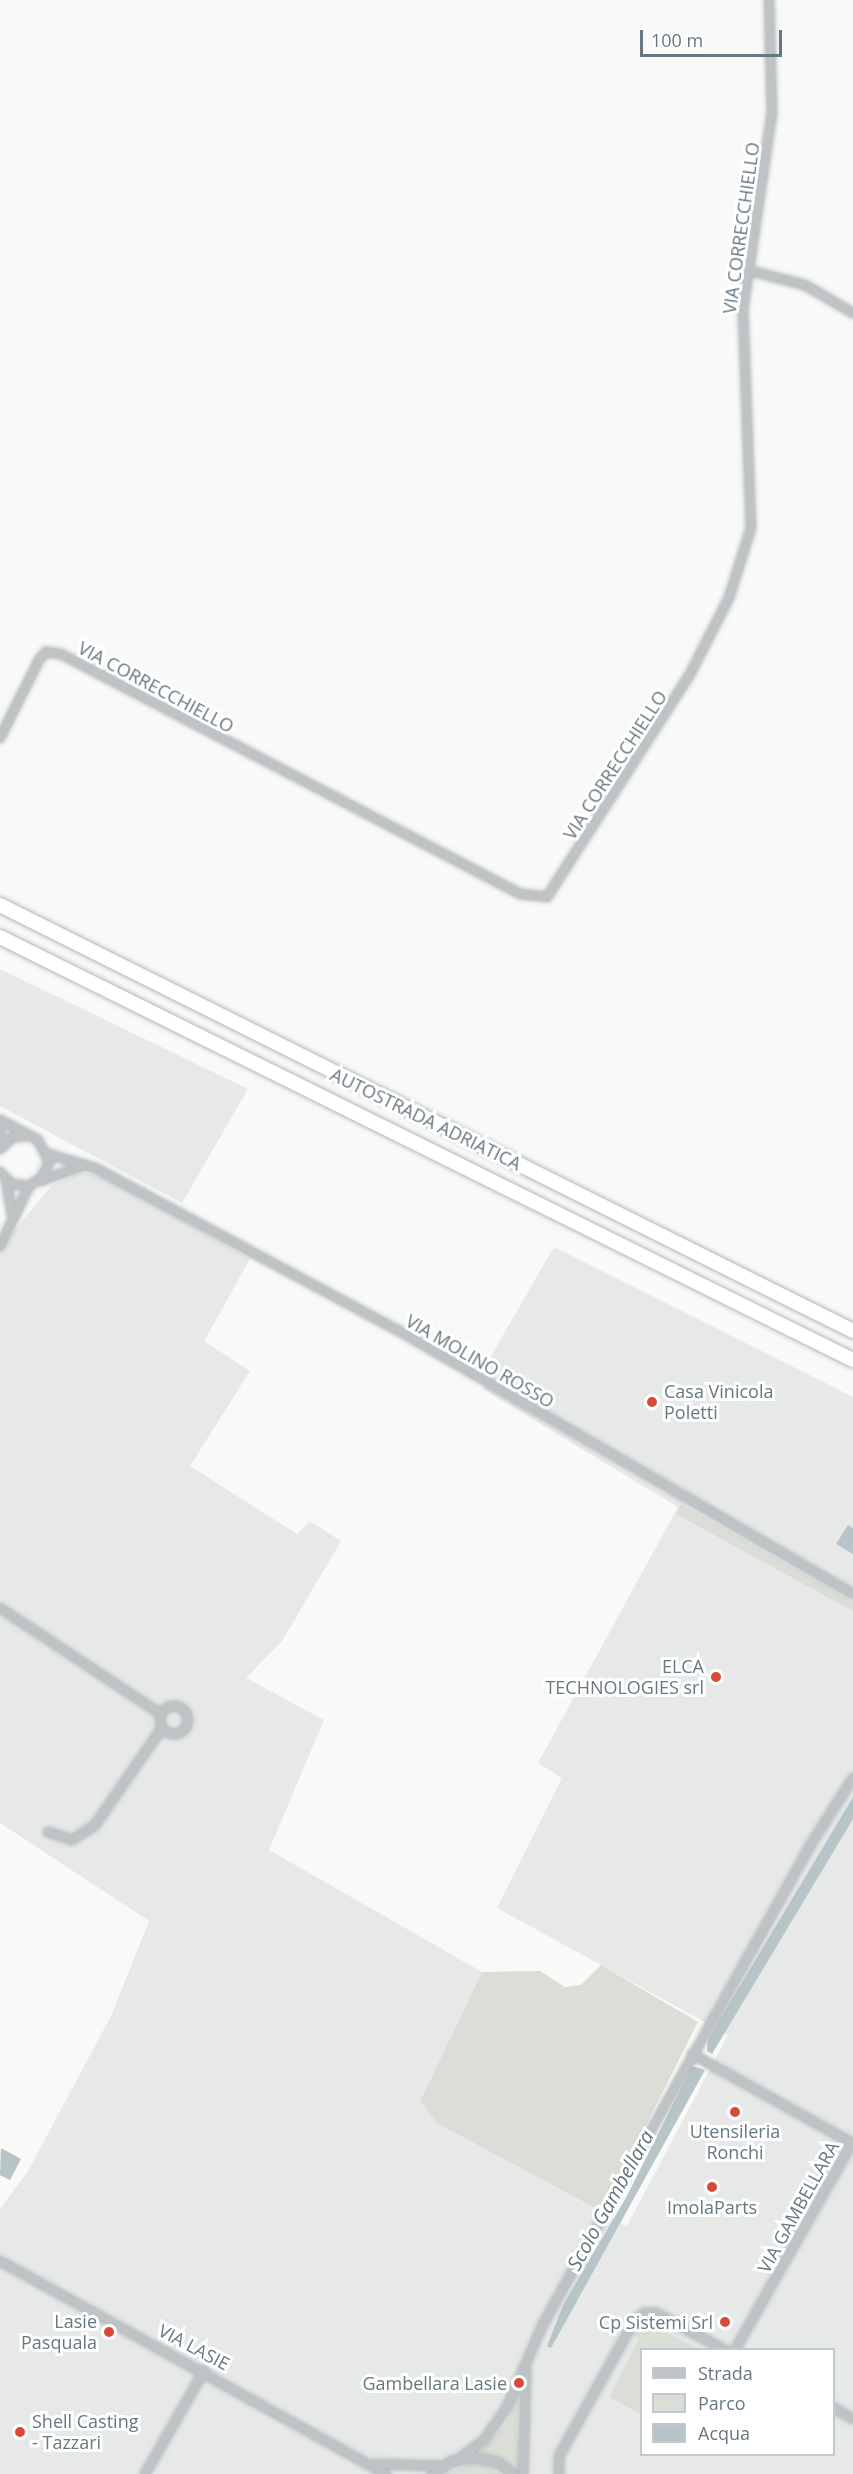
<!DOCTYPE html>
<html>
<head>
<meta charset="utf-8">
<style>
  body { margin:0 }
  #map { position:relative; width:853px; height:2474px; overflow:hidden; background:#f9f9f7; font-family:"Open Sans",sans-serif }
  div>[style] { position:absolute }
  .built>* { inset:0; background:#e7e9e8 }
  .green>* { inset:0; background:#daded7 }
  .water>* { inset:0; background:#b8c5c8 }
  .roads { filter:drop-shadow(0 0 2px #b4b9bb) drop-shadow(0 0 2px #b4b9bb) }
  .minor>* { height:8px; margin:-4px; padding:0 4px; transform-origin:4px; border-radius:4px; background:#bec4c6 }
  .minor>.ring { margin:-4px; padding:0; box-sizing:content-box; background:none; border:8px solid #bec4c6; border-radius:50% }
  .tertiary>* { height:9px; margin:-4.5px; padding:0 4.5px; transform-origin:4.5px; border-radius:4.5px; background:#bec4c6 }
  .motorway>* { height:14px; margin:-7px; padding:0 7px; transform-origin:7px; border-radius:7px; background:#fff }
  .dots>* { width:16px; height:16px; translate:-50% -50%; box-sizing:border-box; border:3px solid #fff; border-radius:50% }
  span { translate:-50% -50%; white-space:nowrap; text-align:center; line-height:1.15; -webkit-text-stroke:6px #fff; paint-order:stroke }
  .street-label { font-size:18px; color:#667880 }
  .poi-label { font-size:18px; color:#667880 }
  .left { translate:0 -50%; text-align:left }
  .right { translate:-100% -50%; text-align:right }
  .water-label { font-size:20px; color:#61767a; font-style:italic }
  .legend { position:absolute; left:640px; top:2348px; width:195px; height:108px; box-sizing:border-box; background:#fff; border:2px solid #c2c9cc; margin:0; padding:8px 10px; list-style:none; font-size:18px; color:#667880 }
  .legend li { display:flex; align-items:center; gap:12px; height:30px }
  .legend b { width:30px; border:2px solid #c2c9cc }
  .scale { position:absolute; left:640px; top:30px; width:142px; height:27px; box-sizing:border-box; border:3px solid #667880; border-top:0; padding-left:8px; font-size:18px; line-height:21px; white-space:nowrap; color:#667880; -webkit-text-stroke:4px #fff; paint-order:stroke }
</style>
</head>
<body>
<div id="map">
  <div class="built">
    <i style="clip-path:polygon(0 969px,248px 1089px,182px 1203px,0 1106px)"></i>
    <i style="clip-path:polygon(evenodd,81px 1173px,103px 1176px,250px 1259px,204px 1341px,250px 1371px,190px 1466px,297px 1534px,310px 1521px,341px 1541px,282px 1641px,246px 1678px,324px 1720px,269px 1850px,482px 1972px,420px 2101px,438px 2123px,627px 2226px,728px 2035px,497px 1908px,562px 1778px,538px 1763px,678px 1507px,483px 1389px,490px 1378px,481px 1373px,554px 1247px,853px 1397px,853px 2474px,0 2474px,0 2209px,28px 2171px,111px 2016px,149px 1921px,0 1823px,0 1248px,52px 1185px,81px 1173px,642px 2350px,834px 2350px,834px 2454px,642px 2454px,642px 2350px)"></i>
  </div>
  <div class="green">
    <i style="clip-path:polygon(681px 1504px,853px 1602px,853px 1611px,676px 1514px)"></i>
    <i style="clip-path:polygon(601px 1965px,698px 2022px,602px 2212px,437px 2123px,420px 2101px,482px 1972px,540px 1971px,565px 1987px,581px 1985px)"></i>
    <i style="clip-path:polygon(650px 2316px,664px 2319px,665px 2332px,699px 2349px,642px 2350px,641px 2414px,609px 2397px,639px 2339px,634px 2336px,640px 2323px)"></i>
    <i style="clip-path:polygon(519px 2391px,517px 2429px,519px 2471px,479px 2452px,505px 2425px)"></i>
    <i style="clip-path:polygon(472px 2464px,486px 2466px,501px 2474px,443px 2474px)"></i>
  </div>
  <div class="water">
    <i style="clip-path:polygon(848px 1525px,853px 1528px,853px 1554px,836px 1544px)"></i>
    <i style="clip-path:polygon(853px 1797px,853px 1819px,712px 2054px,707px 2051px,708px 2039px)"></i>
    <i style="clip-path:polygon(692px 2066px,705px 2070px,551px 2348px,547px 2346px,564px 2303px,627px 2196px)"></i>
    <i style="clip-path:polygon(1px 2148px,21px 2159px,10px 2180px,0 2175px)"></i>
  </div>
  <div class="roads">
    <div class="minor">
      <i style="left:751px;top:271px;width:56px;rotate:14.5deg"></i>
      <i style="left:805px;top:285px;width:56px;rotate:30.3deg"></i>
      <i style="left:0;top:738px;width:87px;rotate:-63.4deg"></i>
      <i style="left:39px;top:660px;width:11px;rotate:-49deg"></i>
      <i style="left:46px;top:652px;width:15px;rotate:8deg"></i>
      <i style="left:61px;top:654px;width:518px;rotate:27.6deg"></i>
      <i style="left:520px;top:894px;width:27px;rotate:6deg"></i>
      <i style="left:547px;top:897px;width:263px;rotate:-57.3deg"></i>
      <i style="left:689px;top:676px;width:88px;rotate:-62.9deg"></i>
      <i style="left:729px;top:598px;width:73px;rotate:-72.6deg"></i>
      <i style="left:751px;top:528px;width:219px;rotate:-92.1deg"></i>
      <i style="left:743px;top:309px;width:198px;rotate:-81.6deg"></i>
      <i style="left:772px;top:113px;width:113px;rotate:-91.5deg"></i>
      <i style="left:0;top:1120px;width:43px;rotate:27.8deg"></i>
      <i style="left:38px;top:1140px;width:25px;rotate:63deg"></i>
      <i style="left:49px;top:1162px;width:17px;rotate:115deg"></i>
      <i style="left:42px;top:1177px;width:16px;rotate:145deg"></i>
      <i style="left:29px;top:1186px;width:17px;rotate:-173deg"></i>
      <i style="left:12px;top:1184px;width:17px;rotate:-135deg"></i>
      <i style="left:0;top:1127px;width:20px;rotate:90deg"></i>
      <i style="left:0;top:1149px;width:18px;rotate:-43deg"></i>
      <i style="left:13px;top:1137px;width:15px;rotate:-4deg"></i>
      <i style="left:48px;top:1154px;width:51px;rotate:17deg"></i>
      <i style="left:97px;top:1169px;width:353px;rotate:28.2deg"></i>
      <i style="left:408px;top:1336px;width:514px;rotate:30.1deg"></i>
      <i style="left:6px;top:1180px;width:39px;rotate:80deg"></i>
      <i style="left:40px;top:1181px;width:48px;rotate:-19.6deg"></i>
      <i style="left:0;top:1246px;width:67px;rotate:-64.2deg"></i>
      <i style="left:0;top:1608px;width:193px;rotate:33.4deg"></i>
      <i class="ring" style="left:160px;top:1706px;width:20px;height:20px"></i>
      <i style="left:48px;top:1832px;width:25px;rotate:18deg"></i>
      <i style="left:72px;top:1840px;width:27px;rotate:-33deg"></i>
      <i style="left:95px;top:1825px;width:118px;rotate:-55.4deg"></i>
      <i style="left:692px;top:2054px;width:183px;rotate:29.1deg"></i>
      <i style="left:852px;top:2143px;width:238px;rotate:119.5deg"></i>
      <i style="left:0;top:2261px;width:441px;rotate:28.9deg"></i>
      <i style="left:834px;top:2408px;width:22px;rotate:30deg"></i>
      <i style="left:460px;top:2458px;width:30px;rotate:-37deg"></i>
      <i style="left:484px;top:2440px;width:40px;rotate:-55.1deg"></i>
      <i style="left:507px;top:2407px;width:88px;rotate:-66.6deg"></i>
      <i style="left:542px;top:2326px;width:552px;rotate:-60.83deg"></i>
      <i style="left:811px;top:1844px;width:78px;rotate:-57.5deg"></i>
      <i style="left:375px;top:2464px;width:67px;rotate:1.7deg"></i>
      <i style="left:145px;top:2474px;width:119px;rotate:-60.2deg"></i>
      <i style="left:523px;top:2474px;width:104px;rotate:-88.3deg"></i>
      <i style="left:559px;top:2474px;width:18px;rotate:-90deg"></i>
      <i style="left:559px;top:2456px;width:154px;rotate:-60.9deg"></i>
      <i style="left:634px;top:2321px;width:13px;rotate:-39deg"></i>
      <i style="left:644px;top:2313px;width:12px"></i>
      <i style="left:656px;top:2313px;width:78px;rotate:28.2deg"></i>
    </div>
    <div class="tertiary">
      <i style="left:432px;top:2474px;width:23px;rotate:-34deg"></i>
      <i style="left:451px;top:2461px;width:22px;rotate:-10deg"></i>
      <i style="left:473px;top:2457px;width:25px;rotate:12deg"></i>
      <i style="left:497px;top:2462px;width:20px;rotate:37deg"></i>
    </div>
    <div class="motorway">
      <i style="left:0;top:905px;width:953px;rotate:26.54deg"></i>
      <i style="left:0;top:937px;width:952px;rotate:26.38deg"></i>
    </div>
  </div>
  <div class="dots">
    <i style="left:652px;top:1402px;background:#d84a38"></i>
    <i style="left:716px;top:1677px;background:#d84a38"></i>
    <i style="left:735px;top:2112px;background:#d84a38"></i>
    <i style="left:712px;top:2187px;background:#d84a38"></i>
    <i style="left:725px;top:2322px;background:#d84a38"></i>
    <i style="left:109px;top:2332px;background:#d84a38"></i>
    <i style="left:519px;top:2383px;background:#d84a38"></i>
    <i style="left:20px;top:2432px;background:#d84a38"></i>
  </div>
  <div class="street-label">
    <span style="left:741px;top:228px;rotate:-82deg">VIA CORRECCHIELLO</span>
    <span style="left:156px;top:687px;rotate:28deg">VIA CORRECCHIELLO</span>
    <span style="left:615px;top:765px;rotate:-57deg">VIA CORRECCHIELLO</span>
    <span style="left:426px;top:1119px;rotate:26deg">AUTOSTRADA ADRIATICA</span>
    <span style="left:480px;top:1361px;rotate:30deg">VIA MOLINO ROSSO</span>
    <span style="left:798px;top:2207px;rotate:-61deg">VIA GAMBELLARA</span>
    <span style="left:194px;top:2347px;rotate:28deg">VIA LASIE</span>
  </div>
  <div class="poi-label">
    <span class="left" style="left:664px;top:1402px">Casa Vinicola<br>Poletti</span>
    <span class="right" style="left:704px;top:1677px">ELCA<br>TECHNOLOGIES srl</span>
    <span style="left:735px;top:2142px">Utensileria<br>Ronchi</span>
    <span style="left:712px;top:2207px">ImolaParts</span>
    <span class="right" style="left:97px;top:2332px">Lasie<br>Pasquala</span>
    <span class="right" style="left:713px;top:2322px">Cp Sistemi Srl</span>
    <span class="right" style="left:507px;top:2383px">Gambellara Lasie</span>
    <span class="left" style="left:32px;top:2432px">Shell Casting<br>- Tazzari</span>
  </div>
  <div class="water-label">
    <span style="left:610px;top:2200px;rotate:-61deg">Scolo Gambellara</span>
  </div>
  <ul class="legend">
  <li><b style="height:8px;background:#bec4c6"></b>Strada</li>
  <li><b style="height:16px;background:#daded7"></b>Parco</li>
  <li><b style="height:16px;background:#b8c5c8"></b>Acqua</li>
  </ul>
  <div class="scale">100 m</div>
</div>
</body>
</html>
